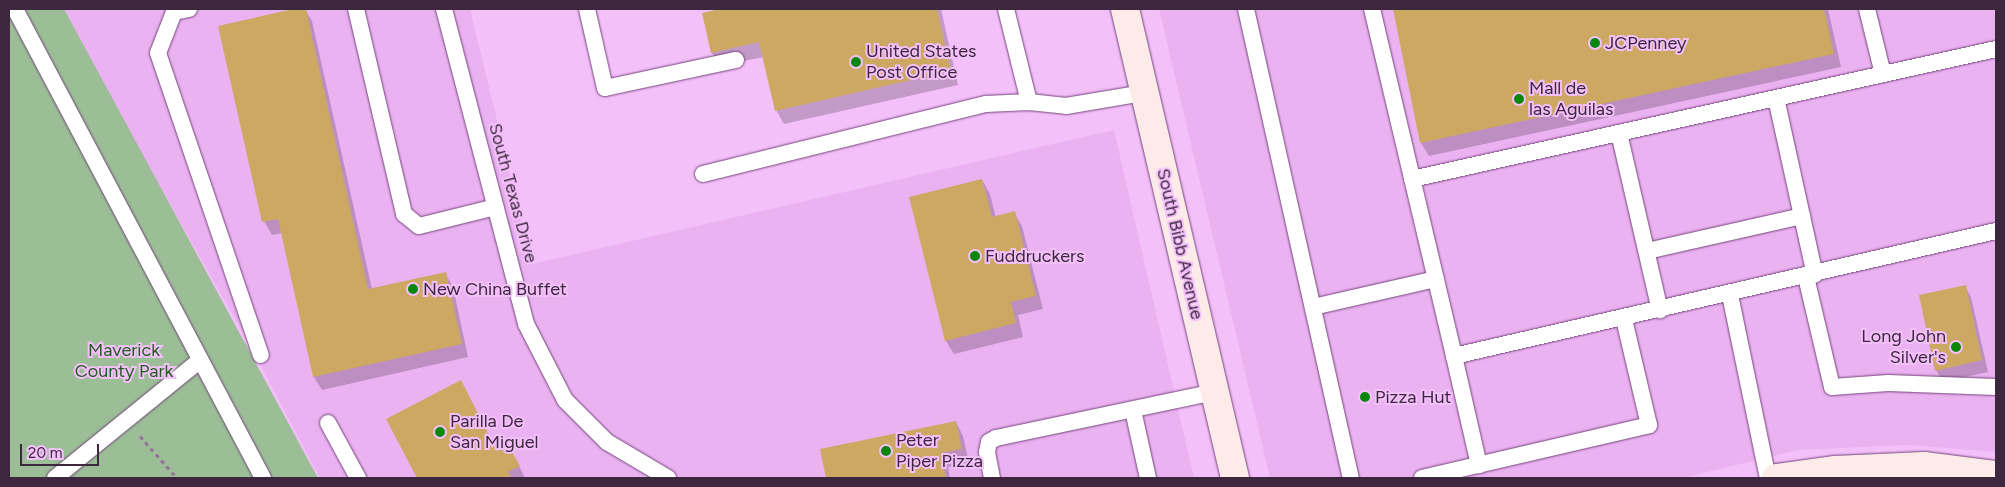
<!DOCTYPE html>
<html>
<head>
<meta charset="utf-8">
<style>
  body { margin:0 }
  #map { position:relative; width:2005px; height:487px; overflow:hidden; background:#f4c0fa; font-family:Figtree,sans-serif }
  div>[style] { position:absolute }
  .built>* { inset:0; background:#ebb2f2 }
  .green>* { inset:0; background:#9bbe97 }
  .shadow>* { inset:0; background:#0003 }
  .building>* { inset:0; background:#cca863 }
  .path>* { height:3px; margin-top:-1.5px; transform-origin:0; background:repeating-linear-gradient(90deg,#97739b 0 4px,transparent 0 8px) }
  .roads { filter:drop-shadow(0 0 1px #74467a) drop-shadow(0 0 1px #74467a) }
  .lane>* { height:16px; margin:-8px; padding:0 8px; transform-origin:8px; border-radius:8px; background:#fff }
  .secondary>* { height:28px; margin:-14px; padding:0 14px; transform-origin:14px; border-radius:14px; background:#fdebea }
  .dots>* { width:14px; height:14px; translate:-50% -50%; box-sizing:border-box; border:2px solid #f4c0fa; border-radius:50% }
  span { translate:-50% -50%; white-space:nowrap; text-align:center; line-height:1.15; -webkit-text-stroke:4px #f4c0fa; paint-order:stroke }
  .poi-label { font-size:18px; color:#3c273e }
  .left { translate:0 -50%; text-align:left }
  .right { translate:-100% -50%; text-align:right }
  .street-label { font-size:18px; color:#3c273e }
  .park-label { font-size:18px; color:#225c20 }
  .frame { position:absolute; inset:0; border:10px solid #3c273e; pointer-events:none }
  .scale { position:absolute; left:20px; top:444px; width:79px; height:22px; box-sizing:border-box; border:2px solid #3c273e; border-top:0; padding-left:6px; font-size:15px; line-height:18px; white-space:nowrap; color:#3c273e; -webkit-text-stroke:4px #f4c0fa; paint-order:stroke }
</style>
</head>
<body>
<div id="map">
  <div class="built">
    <i style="clip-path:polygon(59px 9px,470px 9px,532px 264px,1114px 130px,1194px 478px,320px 478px,246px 338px)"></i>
    <i style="clip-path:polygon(1159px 9px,1996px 9px,1996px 452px,1908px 445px,1799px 450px,1682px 478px,1270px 478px)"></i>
  </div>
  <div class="green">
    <i style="clip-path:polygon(9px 9px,64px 9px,318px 478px,9px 478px)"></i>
  </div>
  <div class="shadow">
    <i style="clip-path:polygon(298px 9px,305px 9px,312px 21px,372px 289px,445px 273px,453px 287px,468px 357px,322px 390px,314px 377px,282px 233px,272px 235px,264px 221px,220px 26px)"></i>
    <i style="clip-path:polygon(726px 9px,941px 9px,958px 85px,784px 124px,776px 110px,764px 57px,720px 66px,712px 53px,703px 14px)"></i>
    <i style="clip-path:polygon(1394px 9px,1828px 9px,1841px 67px,1429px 156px,1421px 143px)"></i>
    <i style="clip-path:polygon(982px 180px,990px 194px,996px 218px,1014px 213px,1022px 226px,1043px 309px,1018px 315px,1023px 337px,954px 354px,946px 341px)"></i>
    <i style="clip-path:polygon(1965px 286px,1971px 297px,1988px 372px,1943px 382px,1936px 370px)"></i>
    <i style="clip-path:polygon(387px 419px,516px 460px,525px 478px,418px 478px)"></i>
    <i style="clip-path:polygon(956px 422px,963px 436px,969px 463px,948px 467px,950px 478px,828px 478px,822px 450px)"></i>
  </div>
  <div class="building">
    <i style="clip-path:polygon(293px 9px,306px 9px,368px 289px,446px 272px,462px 344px,313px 377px,278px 219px,262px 222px,218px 26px)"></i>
    <i style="clip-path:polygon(720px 9px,937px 9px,951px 71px,775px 111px,759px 42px,711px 53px,702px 13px)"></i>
    <i style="clip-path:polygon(1393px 9px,1824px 9px,1834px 54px,1420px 143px)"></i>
    <i style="clip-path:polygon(982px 179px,992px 217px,1015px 211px,1036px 296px,1011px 302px,1016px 323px,945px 341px,909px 197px)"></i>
    <i style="clip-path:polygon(1966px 285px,1982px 360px,1935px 371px,1919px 295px)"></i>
    <i style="clip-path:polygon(461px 380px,497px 451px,508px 445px,520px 466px,508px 472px,511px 478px,417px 478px,386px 419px)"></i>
    <i style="clip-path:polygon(956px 421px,962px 449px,941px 453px,946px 478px,826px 478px,820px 449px)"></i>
  </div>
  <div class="path">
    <i style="left:140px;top:436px;width:56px;rotate:48.6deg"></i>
  </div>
  <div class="roads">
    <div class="lane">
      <i style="left:15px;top:9px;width:531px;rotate:62.13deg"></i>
      <i style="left:189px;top:9px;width:15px;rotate:169deg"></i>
      <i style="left:174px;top:12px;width:44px;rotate:111.3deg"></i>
      <i style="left:158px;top:53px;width:319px;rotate:71.2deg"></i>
      <i style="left:356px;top:9px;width:211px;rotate:76.8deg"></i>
      <i style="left:404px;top:214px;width:19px;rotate:39deg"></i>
      <i style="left:419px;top:226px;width:79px;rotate:-13.9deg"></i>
      <i style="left:444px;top:9px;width:325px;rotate:75.4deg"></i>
      <i style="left:526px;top:324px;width:85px;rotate:62.8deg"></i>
      <i style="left:565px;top:400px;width:59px;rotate:45deg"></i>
      <i style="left:607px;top:442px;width:71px;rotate:30.5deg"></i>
      <i style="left:587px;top:9px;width:81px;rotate:77.2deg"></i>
      <i style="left:605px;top:88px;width:134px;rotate:-12.1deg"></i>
      <i style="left:1006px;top:9px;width:96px;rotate:76.1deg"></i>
      <i style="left:1246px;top:9px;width:481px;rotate:77.4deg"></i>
      <i style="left:1372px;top:9px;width:357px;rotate:76.7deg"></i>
      <i style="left:1454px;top:356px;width:556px;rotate:-12.99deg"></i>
      <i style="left:1867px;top:9px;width:67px;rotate:76.2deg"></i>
      <i style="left:1776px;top:98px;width:181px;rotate:77.6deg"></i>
      <i style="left:1619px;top:133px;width:182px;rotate:77deg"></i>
      <i style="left:703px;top:174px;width:292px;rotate:-13.9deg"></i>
      <i style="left:986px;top:104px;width:43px;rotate:-2.7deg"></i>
      <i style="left:1029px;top:102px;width:37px;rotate:6deg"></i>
      <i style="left:1066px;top:106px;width:79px;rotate:-9.5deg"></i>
      <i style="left:1412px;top:179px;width:598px;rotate:-12.55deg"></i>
      <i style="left:1647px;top:251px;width:159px;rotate:-12.7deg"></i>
      <i style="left:1806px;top:277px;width:113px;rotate:76.7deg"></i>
      <i style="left:1832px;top:387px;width:56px;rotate:-4.1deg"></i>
      <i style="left:1888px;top:383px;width:108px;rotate:2.1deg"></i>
      <i style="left:1730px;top:295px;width:187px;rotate:78.3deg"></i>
      <i style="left:1313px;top:307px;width:126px;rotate:-12.8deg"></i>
      <i style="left:1454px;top:356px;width:112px;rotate:77.1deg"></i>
      <i style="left:1133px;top:410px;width:70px;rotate:77.6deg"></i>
      <i style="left:328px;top:423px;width:63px;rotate:61.4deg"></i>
      <i style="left:55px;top:478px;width:186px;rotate:-39.1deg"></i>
      <i style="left:992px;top:478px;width:26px;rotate:-101deg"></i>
      <i style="left:987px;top:452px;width:10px;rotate:-79deg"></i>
      <i style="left:989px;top:442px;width:8px;rotate:-30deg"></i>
      <i style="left:996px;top:438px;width:224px;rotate:-11.9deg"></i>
      <i style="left:1422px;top:478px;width:233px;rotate:-13.1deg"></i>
      <i style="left:1649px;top:425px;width:109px;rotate:-103.3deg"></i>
    </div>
    <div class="secondary">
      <i style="left:1125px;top:9px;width:482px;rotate:76.8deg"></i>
      <i style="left:1776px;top:478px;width:60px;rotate:-7.7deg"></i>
      <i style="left:1835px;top:470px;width:89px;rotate:-2.6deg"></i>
      <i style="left:1924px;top:466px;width:73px;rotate:7.1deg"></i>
    </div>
  </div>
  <div class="dots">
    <i style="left:1595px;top:43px;background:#08870b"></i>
    <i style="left:856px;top:62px;background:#08870b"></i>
    <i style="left:1519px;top:99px;background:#08870b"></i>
    <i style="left:975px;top:256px;background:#08870b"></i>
    <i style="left:413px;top:289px;background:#08870b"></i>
    <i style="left:1956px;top:347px;background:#08870b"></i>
    <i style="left:1365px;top:397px;background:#08870b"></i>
    <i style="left:440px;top:432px;background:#08870b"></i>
    <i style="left:886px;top:451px;background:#08870b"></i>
  </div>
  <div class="poi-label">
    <span class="left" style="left:1605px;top:43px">JCPenney</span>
    <span class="left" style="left:866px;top:62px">United States<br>Post Office</span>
    <span class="left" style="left:1529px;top:99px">Mall de<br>las Aguilas</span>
    <span class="left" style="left:985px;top:256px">Fuddruckers</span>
    <span class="left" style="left:423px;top:289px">New China Buffet</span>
    <span class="right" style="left:1946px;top:347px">Long John<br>Silver's</span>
    <span class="left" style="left:1375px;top:397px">Pizza Hut</span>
    <span class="left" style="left:450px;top:432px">Parilla De<br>San Miguel</span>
    <span class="left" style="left:896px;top:451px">Peter<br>Piper Pizza</span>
  </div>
  <div class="street-label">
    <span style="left:513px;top:193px;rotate:75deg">South Texas Drive</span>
    <span style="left:1180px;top:244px;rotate:77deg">South Bibb Avenue</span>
  </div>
  <div class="park-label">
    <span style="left:124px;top:361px">Maverick<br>County Park</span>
  </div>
  <div class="frame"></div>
  <div class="scale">20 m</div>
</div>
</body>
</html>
